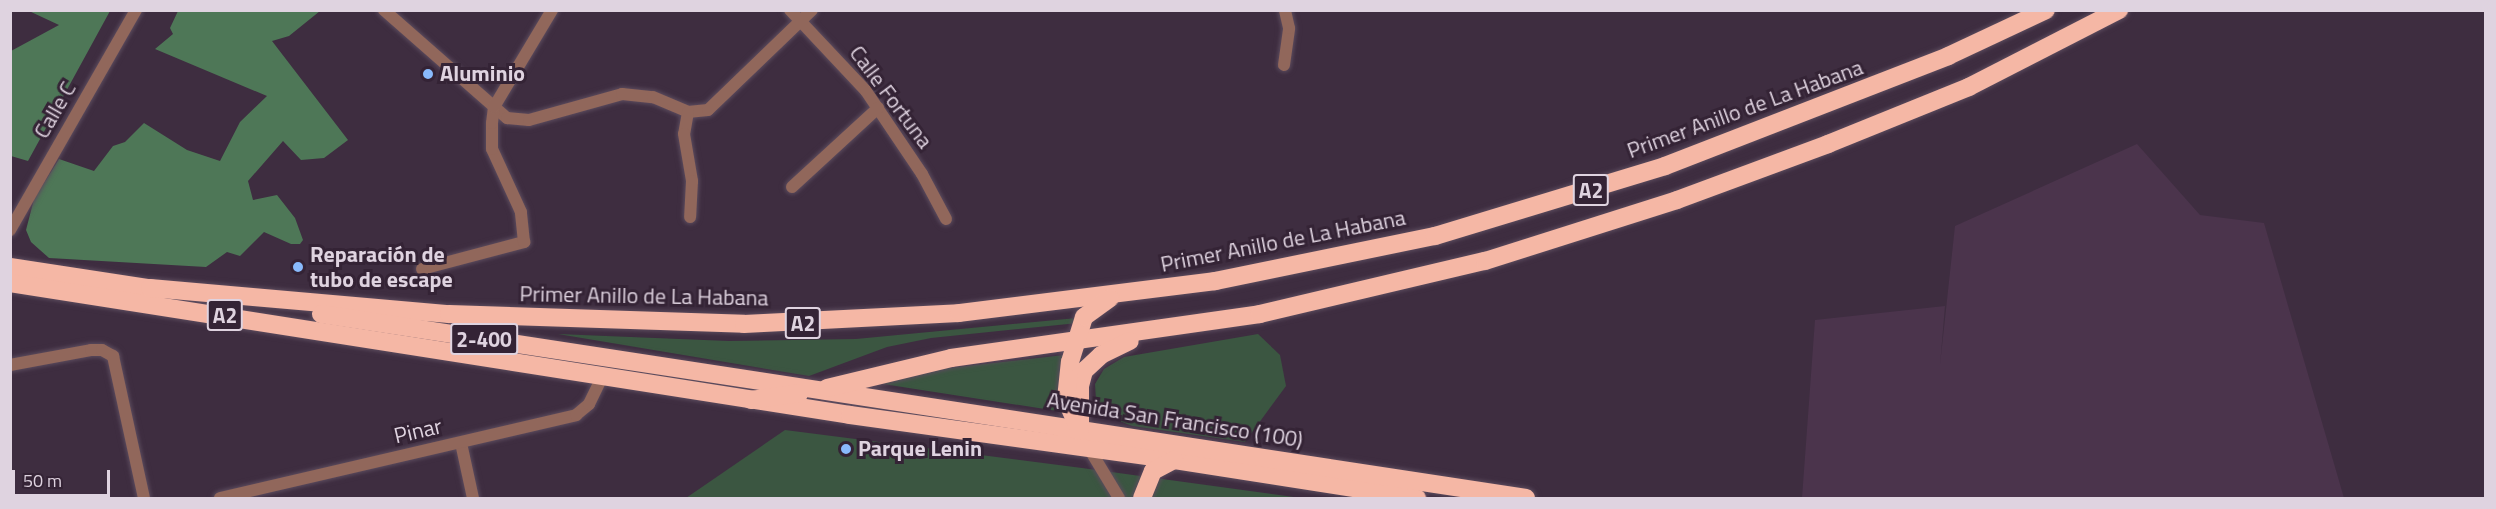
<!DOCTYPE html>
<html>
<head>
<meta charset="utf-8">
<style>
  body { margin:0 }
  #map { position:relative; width:2496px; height:509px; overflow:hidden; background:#3e2d40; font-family:"Titillium Web",sans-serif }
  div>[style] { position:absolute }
  .built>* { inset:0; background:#4b344c }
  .green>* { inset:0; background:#3b5641 }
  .forest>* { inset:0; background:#4e7757 }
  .roads { filter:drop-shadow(0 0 2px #5b4b5d) drop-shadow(0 0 2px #5b4b5d) }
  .minor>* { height:12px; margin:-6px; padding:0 6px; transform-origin:6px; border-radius:6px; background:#91675b }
  .highway>* { height:18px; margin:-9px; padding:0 9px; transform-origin:9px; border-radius:9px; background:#f5b7a5 }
  .dots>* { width:16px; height:16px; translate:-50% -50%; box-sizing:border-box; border:3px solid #342335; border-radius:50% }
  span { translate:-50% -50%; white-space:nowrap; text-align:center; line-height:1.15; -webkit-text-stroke:6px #342335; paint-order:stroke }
  .shield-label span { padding:2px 4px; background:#342335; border:2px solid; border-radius:4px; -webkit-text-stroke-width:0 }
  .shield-label { font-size:21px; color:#dfd3e0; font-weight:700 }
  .poi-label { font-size:22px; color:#dfd3e0; font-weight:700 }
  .left { translate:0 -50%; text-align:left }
  .street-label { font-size:22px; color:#dfd3e0 }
  .frame { position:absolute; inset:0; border:12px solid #dfd3e0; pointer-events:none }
  .scale { position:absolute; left:12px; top:470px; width:98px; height:27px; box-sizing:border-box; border:3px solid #dfd3e0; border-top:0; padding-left:8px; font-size:18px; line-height:21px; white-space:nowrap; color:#dfd3e0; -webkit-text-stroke:4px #342335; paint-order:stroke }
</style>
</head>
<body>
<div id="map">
  <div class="built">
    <i style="clip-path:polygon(2137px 144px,2200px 215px,2264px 223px,2344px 498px,1802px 498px,1815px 320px,1945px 306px,1940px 365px,1955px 226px)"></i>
  </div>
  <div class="green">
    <i style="clip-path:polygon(1077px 318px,1078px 323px,931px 338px,887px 347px,809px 376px,558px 334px,728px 341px,856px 339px)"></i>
    <i style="clip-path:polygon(1258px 334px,1280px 355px,1286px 386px,1245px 442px,1132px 426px,1110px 417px,1096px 400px,1095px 384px,1104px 369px,1124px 357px)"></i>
    <i style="clip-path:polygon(1064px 355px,1064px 412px,883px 384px,883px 381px,939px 369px)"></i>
    <i style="clip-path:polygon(785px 430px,1082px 468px,1301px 498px,686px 498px)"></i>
  </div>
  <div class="forest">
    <i style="clip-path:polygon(29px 11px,110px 11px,28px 161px,11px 156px,11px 51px,59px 25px)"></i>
    <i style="clip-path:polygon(178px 11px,320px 11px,289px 36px,272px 41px,348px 140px,324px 158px,301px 160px,283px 141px,248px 181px,253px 200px,277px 195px,295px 218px,303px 240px,300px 244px,291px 244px,264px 232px,240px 256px,227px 252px,206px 267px,49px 258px,31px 242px,26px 230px,34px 199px,59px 159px,94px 171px,113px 146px,125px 142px,144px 123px,187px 150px,220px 161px,240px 122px,267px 96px,155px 49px,173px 34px,170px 28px)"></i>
  </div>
  <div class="roads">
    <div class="minor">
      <i style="left:384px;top:10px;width:164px;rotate:41.3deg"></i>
      <i style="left:507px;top:118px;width:22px;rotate:5deg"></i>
      <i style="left:529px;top:120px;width:97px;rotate:-15.6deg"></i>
      <i style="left:622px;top:94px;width:31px;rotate:6deg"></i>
      <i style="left:653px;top:97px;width:38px;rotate:23deg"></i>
      <i style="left:688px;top:112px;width:20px;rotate:-6deg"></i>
      <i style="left:708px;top:110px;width:144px;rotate:-43.9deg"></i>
      <i style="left:790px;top:10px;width:111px;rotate:46.8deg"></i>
      <i style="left:866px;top:91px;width:100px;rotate:56deg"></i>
      <i style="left:922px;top:174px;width:51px;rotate:61.9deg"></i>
      <i style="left:1284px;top:65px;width:37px;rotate:-82deg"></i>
      <i style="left:1289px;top:28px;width:18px;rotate:-103deg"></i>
      <i style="left:688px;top:112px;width:22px;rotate:100deg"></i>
      <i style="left:684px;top:134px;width:48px;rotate:80.3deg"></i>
      <i style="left:692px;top:181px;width:36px;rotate:93deg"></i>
      <i style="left:792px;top:187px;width:117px;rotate:-42.6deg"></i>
      <i style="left:10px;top:230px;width:254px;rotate:-60.2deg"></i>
      <i style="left:422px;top:269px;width:106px;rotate:-14.8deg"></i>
      <i style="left:524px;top:242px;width:30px;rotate:-96deg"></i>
      <i style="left:521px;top:212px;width:69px;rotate:-114.7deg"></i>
      <i style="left:492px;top:149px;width:26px;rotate:-90deg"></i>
      <i style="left:492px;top:123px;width:16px;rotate:-83deg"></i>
      <i style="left:494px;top:107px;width:113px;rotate:-59.1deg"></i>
      <i style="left:10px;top:365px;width:82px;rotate:-10.5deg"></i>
      <i style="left:91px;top:350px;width:11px"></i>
      <i style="left:102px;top:350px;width:13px;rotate:29deg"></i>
      <i style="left:113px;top:356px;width:145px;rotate:77.7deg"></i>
      <i style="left:461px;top:443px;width:56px;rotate:77.7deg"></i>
      <i style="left:1087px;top:445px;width:62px;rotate:58.9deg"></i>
      <i style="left:220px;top:498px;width:366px;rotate:-13.1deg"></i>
      <i style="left:576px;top:415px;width:17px;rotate:-40deg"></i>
      <i style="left:589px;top:404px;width:32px;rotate:-64deg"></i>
    </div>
    <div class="highway">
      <i style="left:10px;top:267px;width:152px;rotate:8.7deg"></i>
      <i style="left:10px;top:283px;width:850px;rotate:8.93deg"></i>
      <i style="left:850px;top:415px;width:327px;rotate:7.9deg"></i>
      <i style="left:1174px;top:460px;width:246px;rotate:8.9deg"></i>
      <i style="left:150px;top:288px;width:300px;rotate:5deg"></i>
      <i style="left:449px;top:314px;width:295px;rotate:1.9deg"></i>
      <i style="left:744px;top:324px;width:215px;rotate:-2.9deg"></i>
      <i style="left:959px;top:313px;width:258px;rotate:-7.1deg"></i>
      <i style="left:1215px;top:281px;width:225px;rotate:-11.6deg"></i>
      <i style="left:1435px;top:236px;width:240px;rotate:-16.9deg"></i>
      <i style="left:1665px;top:166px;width:304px;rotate:-21.2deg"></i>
      <i style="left:1948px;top:56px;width:108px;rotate:-25.1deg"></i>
      <i style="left:321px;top:314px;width:1219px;rotate:8.68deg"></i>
      <i style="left:827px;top:388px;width:128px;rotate:-13.6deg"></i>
      <i style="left:951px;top:358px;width:312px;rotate:-8.1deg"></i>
      <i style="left:1260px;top:314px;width:231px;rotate:-13.3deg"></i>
      <i style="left:1485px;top:261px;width:201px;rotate:-17.6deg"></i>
      <i style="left:1677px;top:200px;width:161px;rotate:-20.3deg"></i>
      <i style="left:1828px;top:144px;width:152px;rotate:-22deg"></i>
      <i style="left:1969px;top:87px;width:169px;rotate:-27.2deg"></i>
      <i style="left:751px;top:400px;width:49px;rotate:-8.1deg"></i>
      <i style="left:1080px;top:428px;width:42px;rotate:-90deg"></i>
      <i style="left:1080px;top:386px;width:16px;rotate:-75deg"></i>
      <i style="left:1084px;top:371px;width:23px;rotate:-43deg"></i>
      <i style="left:1101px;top:355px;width:32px;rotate:-26deg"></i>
      <i style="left:1080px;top:431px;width:35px;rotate:-114deg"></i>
      <i style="left:1066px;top:399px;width:37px;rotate:-84deg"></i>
      <i style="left:1070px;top:362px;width:47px;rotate:-72.7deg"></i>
      <i style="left:1084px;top:317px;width:32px;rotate:-36deg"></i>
      <i style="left:1142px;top:498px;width:29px;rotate:-68deg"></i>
      <i style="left:1153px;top:471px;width:24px;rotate:-28deg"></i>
    </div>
  </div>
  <div class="dots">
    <i style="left:428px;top:74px;background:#89bafc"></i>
    <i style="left:298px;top:267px;background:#89bafc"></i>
    <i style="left:846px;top:449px;background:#89bafc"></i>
  </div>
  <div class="shield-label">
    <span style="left:1591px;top:190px">A2</span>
    <span style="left:225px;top:315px">A2</span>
    <span style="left:803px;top:323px">A2</span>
    <span style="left:484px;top:339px">2-400</span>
  </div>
  <div class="poi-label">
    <span class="left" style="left:440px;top:74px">Aluminio</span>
    <span class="left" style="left:310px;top:267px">Reparación de<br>tubo de escape</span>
    <span class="left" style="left:858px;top:449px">Parque Lenin</span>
  </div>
  <div class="street-label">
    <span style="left:891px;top:97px;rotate:53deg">Calle Fortuna</span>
    <span style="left:1745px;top:109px;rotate:-20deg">Primer Anillo de La Habana</span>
    <span style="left:55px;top:110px;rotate:-60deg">Calle C</span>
    <span style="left:1283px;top:241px;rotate:-11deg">Primer Anillo de La Habana</span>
    <span style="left:644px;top:296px;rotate:1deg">Primer Anillo de La Habana</span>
    <span style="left:1175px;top:420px;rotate:9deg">Avenida San Francisco (100)</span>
    <span style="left:418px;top:431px;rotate:-13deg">Pinar</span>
  </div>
  <div class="frame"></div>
  <div class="scale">50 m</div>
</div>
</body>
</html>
